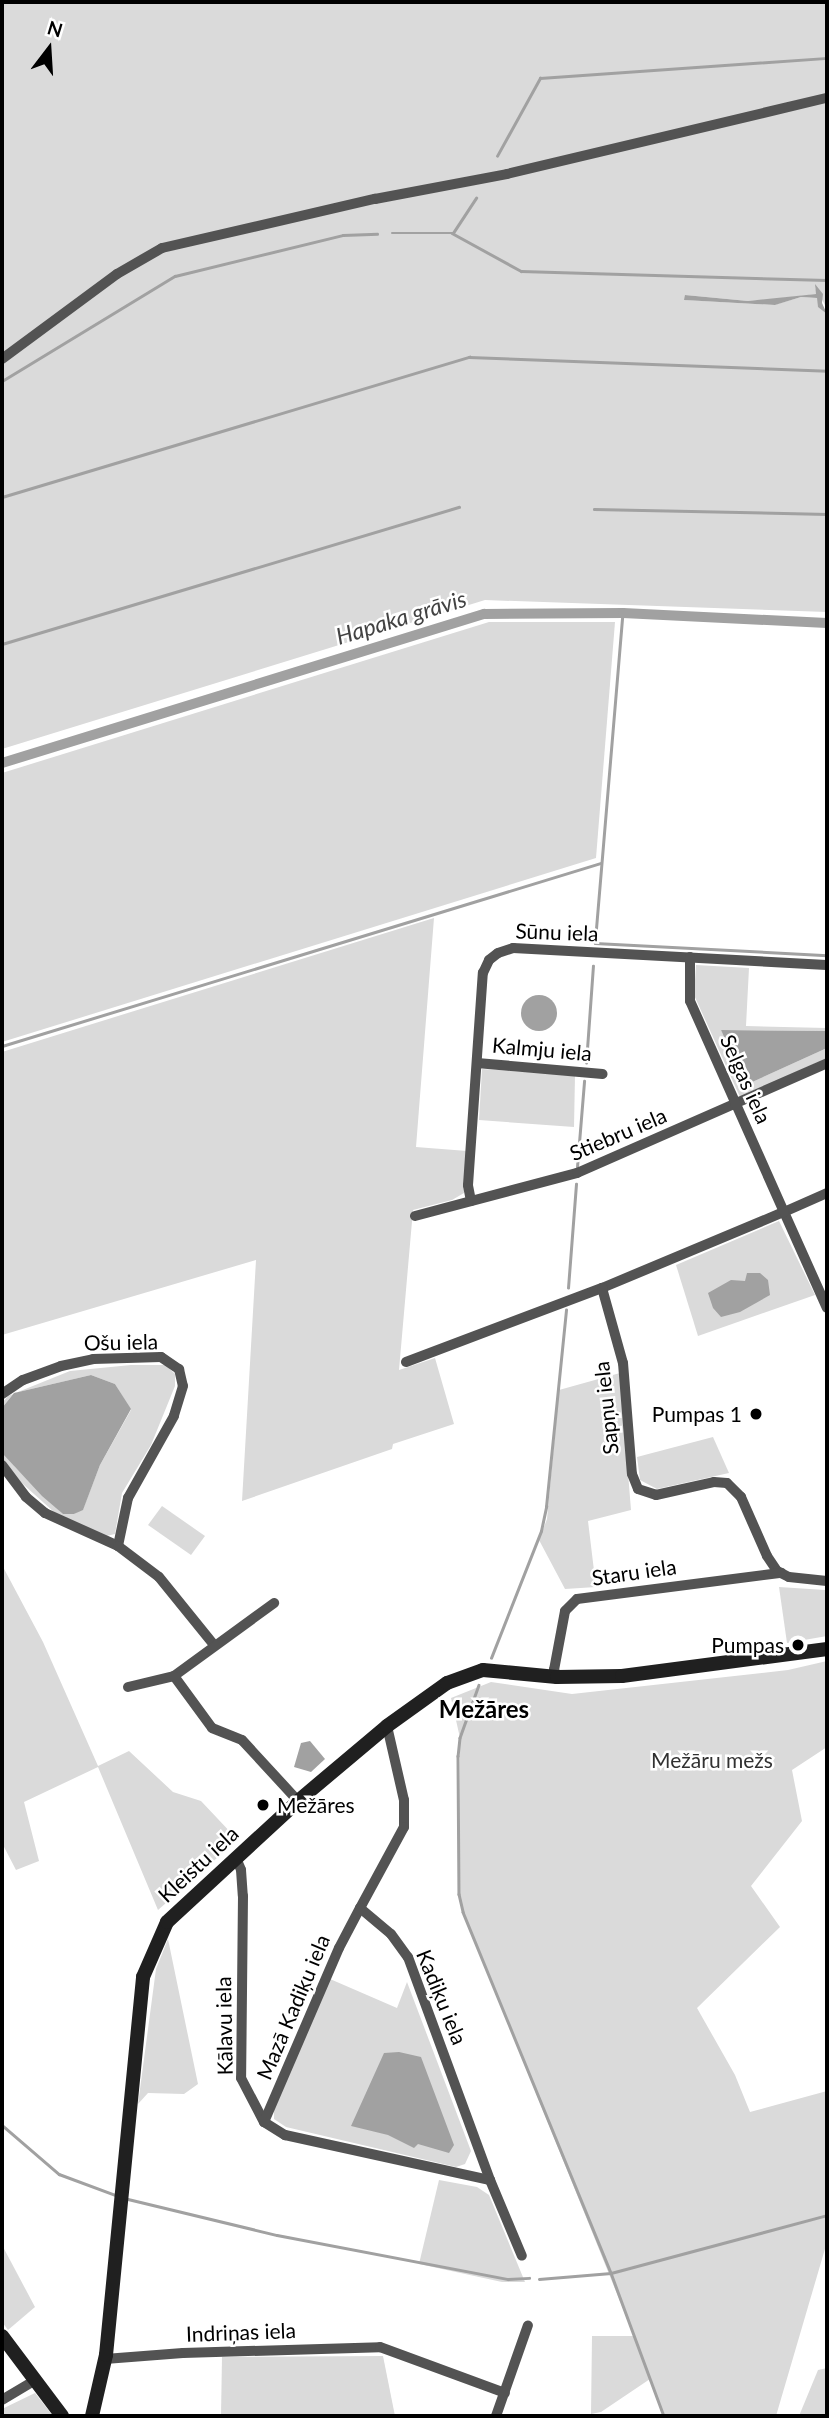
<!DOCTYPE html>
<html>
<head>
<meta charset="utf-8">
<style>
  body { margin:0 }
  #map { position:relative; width:829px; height:2418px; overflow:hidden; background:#fff; font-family:Lato,sans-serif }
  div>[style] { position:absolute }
  .green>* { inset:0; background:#dadada }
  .water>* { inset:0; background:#a1a1a1 }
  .round { border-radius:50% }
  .stream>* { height:2.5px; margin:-1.25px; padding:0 1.25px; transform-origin:1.25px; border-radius:1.25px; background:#a1a1a1 }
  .canal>* { height:10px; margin:-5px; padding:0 5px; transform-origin:5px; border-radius:5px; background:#a1a1a1 }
  .street>* { height:10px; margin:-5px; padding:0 5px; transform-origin:5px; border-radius:5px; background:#535353 }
  .secondary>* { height:14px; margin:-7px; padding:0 7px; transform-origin:7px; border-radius:7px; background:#202020 }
  .dots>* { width:19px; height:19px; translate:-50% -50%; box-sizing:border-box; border:4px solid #fff; border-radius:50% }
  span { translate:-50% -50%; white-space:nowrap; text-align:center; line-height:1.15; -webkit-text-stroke:5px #fff; paint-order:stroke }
  .street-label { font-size:21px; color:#000 }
  .poi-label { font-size:21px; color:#000 }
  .right { translate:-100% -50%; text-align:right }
  .left { translate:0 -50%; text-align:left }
  .park-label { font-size:21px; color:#313131 }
  .water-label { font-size:23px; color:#424242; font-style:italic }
  .quarter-label { font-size:24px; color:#000; font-weight:700 }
  .frame { position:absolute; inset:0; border:4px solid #000; pointer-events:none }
  .north { position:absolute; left:14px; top:14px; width:70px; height:70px; -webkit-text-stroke:5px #fff; paint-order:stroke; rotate:17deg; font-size:19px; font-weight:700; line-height:28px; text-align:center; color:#000 }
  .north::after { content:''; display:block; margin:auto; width:24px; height:32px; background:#000; clip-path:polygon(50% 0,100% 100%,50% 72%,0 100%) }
</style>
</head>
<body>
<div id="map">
  <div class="green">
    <i style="clip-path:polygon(2px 2px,827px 2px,827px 309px,815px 286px,817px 294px,774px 299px,748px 301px,685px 295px,685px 300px,774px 305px,801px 297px,817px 298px,827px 314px,827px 612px,485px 600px,2px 749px)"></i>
    <i style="clip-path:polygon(489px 622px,615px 622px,596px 858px,2px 1042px,2px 773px)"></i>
    <i style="clip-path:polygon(434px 918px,416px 1147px,467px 1151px,464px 1193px,452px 1200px,413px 1210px,399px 1370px,435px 1358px,454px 1424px,393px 1444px,392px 1449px,242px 1501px,256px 1260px,2px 1335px,2px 1052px)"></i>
    <i style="clip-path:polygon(696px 965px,749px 968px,746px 1026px,827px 1028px,827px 1031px,721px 1030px,750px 1083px,827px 1048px,827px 1058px,740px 1097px,694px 995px)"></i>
    <i style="clip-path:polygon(482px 1069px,575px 1075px,574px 1127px,479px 1120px)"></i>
    <i style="clip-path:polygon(779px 1221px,815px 1295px,698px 1336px,676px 1265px)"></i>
    <i style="clip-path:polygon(131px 1365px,166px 1365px,175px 1374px,175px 1386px,151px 1445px,122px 1493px,115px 1534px,102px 1537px,64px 1521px,14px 1476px,2px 1458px,2px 1449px,16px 1468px,63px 1514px,74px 1514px,83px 1509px,100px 1465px,131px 1410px,115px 1384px,91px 1375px,14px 1393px,2px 1408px,2px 1403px,8px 1396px,70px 1371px)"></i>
    <i style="clip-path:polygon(620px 1373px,631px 1510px,588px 1521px,596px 1587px,565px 1589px,539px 1540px,547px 1519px,559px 1390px)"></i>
    <i style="clip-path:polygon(713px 1437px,729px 1473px,657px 1489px,640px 1480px,637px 1457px)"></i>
    <i style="clip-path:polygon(162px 1506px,205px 1536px,191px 1555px,148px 1525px)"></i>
    <i style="clip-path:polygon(2px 1565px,43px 1642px,98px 1766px,129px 1751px,173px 1792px,201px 1801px,234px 1836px,234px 1843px,158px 1910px,98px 1767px,24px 1802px,39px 1861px,16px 1870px,2px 1843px)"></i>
    <i style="clip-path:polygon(779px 1587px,825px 1590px,827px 1636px,787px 1643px)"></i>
    <i style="clip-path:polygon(827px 1661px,827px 1747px,792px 1770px,802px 1821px,751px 1886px,780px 1927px,697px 2008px,735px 2075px,750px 2112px,827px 2091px,827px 2242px,776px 2416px,664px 2416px,650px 2379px,601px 2412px,591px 2414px,592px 2336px,634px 2336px,463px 1912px,459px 1894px,460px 1738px,451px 1698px,491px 1682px,572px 1694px,788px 1670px)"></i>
    <i style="clip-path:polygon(168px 1939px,198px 2084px,184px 2094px,148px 2093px,138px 2104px,156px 1969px)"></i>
    <i style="clip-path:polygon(330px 1979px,397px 2008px,407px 1982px,471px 2151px,465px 2164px,456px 2167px,286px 2127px,274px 2119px,274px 2110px)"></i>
    <i style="clip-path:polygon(439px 2180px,477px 2187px,489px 2195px,525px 2282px,502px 2282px,419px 2264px)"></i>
    <i style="clip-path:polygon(2px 2245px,35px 2307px,8px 2330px,2px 2322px)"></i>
    <i style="clip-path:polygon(383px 2356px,395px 2416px,221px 2416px,222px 2357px)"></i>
    <i style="clip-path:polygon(827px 2368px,827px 2416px,799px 2416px,818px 2370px)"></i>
    <i style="clip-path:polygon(35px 2393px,53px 2416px,2px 2416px,2px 2409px)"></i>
  </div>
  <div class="water">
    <i style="clip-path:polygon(815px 284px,823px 294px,822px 303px,827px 314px,818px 307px,817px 298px,801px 297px,775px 305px,684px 300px,685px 295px,748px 301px,816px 294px)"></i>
    <i class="round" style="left:521px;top:995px;width:36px;height:36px"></i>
    <i style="clip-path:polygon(721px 1030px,827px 1031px,827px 1048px,750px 1083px,744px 1081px)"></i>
    <i style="clip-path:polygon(747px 1273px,760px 1273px,768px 1280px,770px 1295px,740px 1312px,721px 1317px,713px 1308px,708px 1293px,731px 1280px,745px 1281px)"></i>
    <i style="clip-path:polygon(91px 1375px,115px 1384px,131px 1409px,100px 1465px,83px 1510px,74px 1514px,63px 1514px,42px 1496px,3px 1454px,2px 1408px,14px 1393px)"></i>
    <i style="clip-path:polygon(310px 1741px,325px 1759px,311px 1772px,294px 1767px,301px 1743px)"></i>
    <i style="clip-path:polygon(399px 2052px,421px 2057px,454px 2145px,449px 2153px,418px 2144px,414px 2148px,388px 2135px,351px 2126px,384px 2053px)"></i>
  </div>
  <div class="stream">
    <i style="left:497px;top:156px;width:89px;rotate:-61.1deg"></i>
    <i style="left:540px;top:78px;width:288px;rotate:-4deg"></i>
    <i style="left:392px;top:233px;width:60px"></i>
    <i style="left:452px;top:233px;width:79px;rotate:28.8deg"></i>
    <i style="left:521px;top:271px;width:306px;rotate:1.7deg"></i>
    <i style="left:453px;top:233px;width:42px;rotate:-56.7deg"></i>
    <i style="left:2px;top:381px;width:202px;rotate:-31.3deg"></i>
    <i style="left:175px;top:276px;width:173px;rotate:-13.7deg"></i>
    <i style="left:343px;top:235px;width:34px;rotate:-2deg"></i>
    <i style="left:2px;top:497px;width:488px;rotate:-16.7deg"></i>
    <i style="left:469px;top:357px;width:358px;rotate:2.2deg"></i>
    <i style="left:594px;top:509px;width:233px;rotate:1.2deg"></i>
    <i style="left:623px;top:613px;width:331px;rotate:94.8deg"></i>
    <i style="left:595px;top:943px;width:232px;rotate:3deg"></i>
    <i style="left:2px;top:644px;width:477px;rotate:-16.7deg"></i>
    <i style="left:2px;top:1046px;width:626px;rotate:-16.99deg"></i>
    <i style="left:586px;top:1063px;width:97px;rotate:-85.9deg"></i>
    <i style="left:577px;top:1167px;width:86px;rotate:-85.3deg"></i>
    <i style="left:568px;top:1288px;width:104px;rotate:-85.6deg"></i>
    <i style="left:491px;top:1658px;width:136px;rotate:-68.5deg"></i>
    <i style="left:541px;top:1531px;width:25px;rotate:-78deg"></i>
    <i style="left:546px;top:1507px;width:198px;rotate:-84.2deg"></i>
    <i style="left:479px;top:1685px;width:56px;rotate:109.7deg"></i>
    <i style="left:460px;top:1738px;width:18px;rotate:96deg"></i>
    <i style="left:458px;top:1756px;width:138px;rotate:89.6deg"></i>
    <i style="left:459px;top:1894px;width:18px;rotate:77deg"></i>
    <i style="left:463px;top:1912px;width:390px;rotate:67.7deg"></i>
    <i style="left:611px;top:2273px;width:153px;rotate:69.7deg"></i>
    <i style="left:2px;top:2125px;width:75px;rotate:40.7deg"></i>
    <i style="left:59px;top:2174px;width:63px;rotate:20.4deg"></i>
    <i style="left:128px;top:2199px;width:153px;rotate:13.6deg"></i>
    <i style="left:277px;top:2235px;width:235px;rotate:10.8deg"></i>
    <i style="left:508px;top:2279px;width:21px;rotate:-3deg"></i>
    <i style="left:539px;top:2279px;width:72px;rotate:-4.8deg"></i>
    <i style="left:611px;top:2273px;width:224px;rotate:-15deg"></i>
  </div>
  <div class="canal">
    <i style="left:2px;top:763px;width:505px;rotate:-17.18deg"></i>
    <i style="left:484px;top:614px;width:139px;rotate:-0.4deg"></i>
    <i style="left:623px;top:613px;width:204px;rotate:2.8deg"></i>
  </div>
  <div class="street">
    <i style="left:2px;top:359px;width:143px;rotate:-36.5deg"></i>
    <i style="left:117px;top:274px;width:52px;rotate:-30deg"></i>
    <i style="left:162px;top:248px;width:219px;rotate:-13deg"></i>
    <i style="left:375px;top:199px;width:134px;rotate:-10.7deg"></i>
    <i style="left:507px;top:174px;width:329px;rotate:-13.4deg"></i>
    <i style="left:477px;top:1063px;width:126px;rotate:5deg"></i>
    <i style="left:827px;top:1193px;width:47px;rotate:156.2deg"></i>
    <i style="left:784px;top:1212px;width:105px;rotate:65.9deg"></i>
    <i style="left:471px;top:1201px;width:16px;rotate:-101deg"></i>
    <i style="left:468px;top:1185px;width:213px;rotate:-86deg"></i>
    <i style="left:483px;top:973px;width:14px;rotate:-65deg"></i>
    <i style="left:489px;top:960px;width:11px;rotate:-38deg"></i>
    <i style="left:498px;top:953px;width:16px;rotate:-18deg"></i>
    <i style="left:513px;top:948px;width:314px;rotate:3.1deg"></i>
    <i style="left:415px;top:1216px;width:168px;rotate:-14.9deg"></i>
    <i style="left:577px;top:1173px;width:273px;rotate:-23.7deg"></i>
    <i style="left:602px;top:1288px;width:197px;rotate:-22.7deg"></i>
    <i style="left:784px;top:1212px;width:231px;rotate:-114deg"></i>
    <i style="left:690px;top:1001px;width:44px;rotate:-90deg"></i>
    <i style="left:406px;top:1362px;width:210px;rotate:-20.7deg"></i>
    <i style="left:602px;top:1288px;width:78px;rotate:74.4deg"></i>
    <i style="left:623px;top:1363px;width:111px;rotate:85.4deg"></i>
    <i style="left:632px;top:1474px;width:16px;rotate:68deg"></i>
    <i style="left:638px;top:1489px;width:19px;rotate:18deg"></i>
    <i style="left:656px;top:1495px;width:59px;rotate:-12.6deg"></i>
    <i style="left:714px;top:1482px;width:13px;rotate:4deg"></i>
    <i style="left:727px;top:1483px;width:20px;rotate:45deg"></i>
    <i style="left:741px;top:1497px;width:64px;rotate:66.2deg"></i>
    <i style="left:767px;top:1556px;width:18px;rotate:56deg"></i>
    <i style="left:777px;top:1571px;width:13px;rotate:27deg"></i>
    <i style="left:789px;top:1577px;width:38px;rotate:6deg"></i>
    <i style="left:2px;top:1394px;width:25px;rotate:-34deg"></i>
    <i style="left:23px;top:1380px;width:40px;rotate:-20.2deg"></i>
    <i style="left:61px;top:1366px;width:33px;rotate:-12deg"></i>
    <i style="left:93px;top:1359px;width:68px;rotate:-1.7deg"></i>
    <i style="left:161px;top:1357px;width:22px;rotate:34deg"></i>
    <i style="left:179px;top:1369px;width:17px;rotate:77deg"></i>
    <i style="left:183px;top:1386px;width:31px;rotate:107deg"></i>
    <i style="left:174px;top:1416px;width:94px;rotate:119.3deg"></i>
    <i style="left:128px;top:1498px;width:49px;rotate:101.8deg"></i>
    <i style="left:2px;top:1465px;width:40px;rotate:53deg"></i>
    <i style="left:26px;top:1497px;width:25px;rotate:40deg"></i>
    <i style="left:45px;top:1513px;width:80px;rotate:24.3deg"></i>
    <i style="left:118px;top:1546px;width:51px;rotate:37.1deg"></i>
    <i style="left:159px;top:1577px;width:87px;rotate:51deg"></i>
    <i style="left:174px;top:1676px;width:124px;rotate:-36.1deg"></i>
    <i style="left:557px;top:1677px;width:8px;rotate:-113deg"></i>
    <i style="left:554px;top:1670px;width:60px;rotate:-79.4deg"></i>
    <i style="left:565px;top:1611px;width:17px;rotate:-45deg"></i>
    <i style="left:577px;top:1599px;width:206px;rotate:-7.3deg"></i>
    <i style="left:128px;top:1687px;width:47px;rotate:-13.4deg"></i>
    <i style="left:174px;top:1676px;width:64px;rotate:53.8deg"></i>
    <i style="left:212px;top:1728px;width:32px;rotate:22deg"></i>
    <i style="left:242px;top:1740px;width:83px;rotate:47.4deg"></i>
    <i style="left:387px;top:1726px;width:76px;rotate:77.1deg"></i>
    <i style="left:404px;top:1800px;width:27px;rotate:90deg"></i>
    <i style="left:404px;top:1827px;width:92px;rotate:118.5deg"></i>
    <i style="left:360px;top:1908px;width:40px;rotate:40deg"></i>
    <i style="left:391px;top:1934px;width:29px;rotate:54deg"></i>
    <i style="left:408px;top:1957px;width:238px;rotate:69.8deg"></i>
    <i style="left:490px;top:2180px;width:82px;rotate:67.2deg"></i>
    <i style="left:236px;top:1858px;width:13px;rotate:67deg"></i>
    <i style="left:241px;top:1870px;width:26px;rotate:86deg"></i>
    <i style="left:243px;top:1896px;width:182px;rotate:90.6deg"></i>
    <i style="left:241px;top:2078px;width:50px;rotate:62.4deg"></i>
    <i style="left:264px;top:2122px;width:25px;rotate:32deg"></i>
    <i style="left:285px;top:2135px;width:210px;rotate:12.4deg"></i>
    <i style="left:264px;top:2122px;width:189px;rotate:-66.7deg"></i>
    <i style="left:339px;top:1948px;width:45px;rotate:-62.3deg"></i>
    <i style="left:105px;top:2359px;width:78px;rotate:-4.4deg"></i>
    <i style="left:183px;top:2353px;width:197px;rotate:-1.7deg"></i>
    <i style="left:380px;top:2347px;width:133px;rotate:20.2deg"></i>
    <i style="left:2px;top:2400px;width:39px;rotate:-31deg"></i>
    <i style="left:496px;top:2416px;width:96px;rotate:-70.6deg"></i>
  </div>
  <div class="secondary">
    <i style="left:2px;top:2336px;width:100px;rotate:53.1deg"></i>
    <i style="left:92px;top:2416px;width:63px;rotate:-77.1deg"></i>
    <i style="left:106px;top:2355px;width:380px;rotate:-84.4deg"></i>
    <i style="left:143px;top:1977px;width:60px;rotate:-66.4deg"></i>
    <i style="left:167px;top:1922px;width:178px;rotate:-42.7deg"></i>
    <i style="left:298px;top:1801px;width:116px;rotate:-40.1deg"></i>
    <i style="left:387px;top:1726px;width:74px;rotate:-35.6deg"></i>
    <i style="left:447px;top:1683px;width:38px;rotate:-20deg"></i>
    <i style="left:483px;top:1670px;width:74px;rotate:5.4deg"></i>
    <i style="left:557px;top:1677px;width:65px;rotate:-0.9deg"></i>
    <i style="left:622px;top:1676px;width:207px;rotate:-7.5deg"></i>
  </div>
  <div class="dots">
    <i style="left:756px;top:1414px;background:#000"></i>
    <i style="left:798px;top:1645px;background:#000"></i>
    <i style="left:263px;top:1805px;background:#000"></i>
  </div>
  <div class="street-label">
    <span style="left:557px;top:932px;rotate:2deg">Sūnu iela</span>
    <span style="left:542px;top:1049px;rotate:5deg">Kalmju iela</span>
    <span style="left:746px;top:1079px;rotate:66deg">Selgas iela</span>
    <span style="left:618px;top:1134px;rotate:-23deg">Stiebru iela</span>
    <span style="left:121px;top:1342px;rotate:-1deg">Ošu iela</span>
    <span style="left:606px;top:1408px;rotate:-96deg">Sapņu iela</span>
    <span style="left:634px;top:1572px;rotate:-8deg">Staru iela</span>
    <span style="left:198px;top:1864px;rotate:-43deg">Kleistu iela</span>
    <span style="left:442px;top:1997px;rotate:68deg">Kadiķu iela</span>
    <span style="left:293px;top:2007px;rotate:-67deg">Mazā Kadiķu iela</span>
    <span style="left:224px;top:2026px;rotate:-91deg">Kālavu iela</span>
    <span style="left:241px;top:2332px;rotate:-2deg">Indriņas iela</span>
  </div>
  <div class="poi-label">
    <span class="right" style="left:742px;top:1414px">Pumpas 1</span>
    <span class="right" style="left:784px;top:1645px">Pumpas</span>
    <span class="left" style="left:277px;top:1805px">Mežāres</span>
  </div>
  <div class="park-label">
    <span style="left:712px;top:1760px">Mežāru mežs</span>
  </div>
  <div class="water-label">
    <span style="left:401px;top:617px;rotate:-17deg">Hapaka grāvis</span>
  </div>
  <div class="quarter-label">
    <span style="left:484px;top:1709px">Mežāres</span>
  </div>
  <div class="frame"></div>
  <div class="north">N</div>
</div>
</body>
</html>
